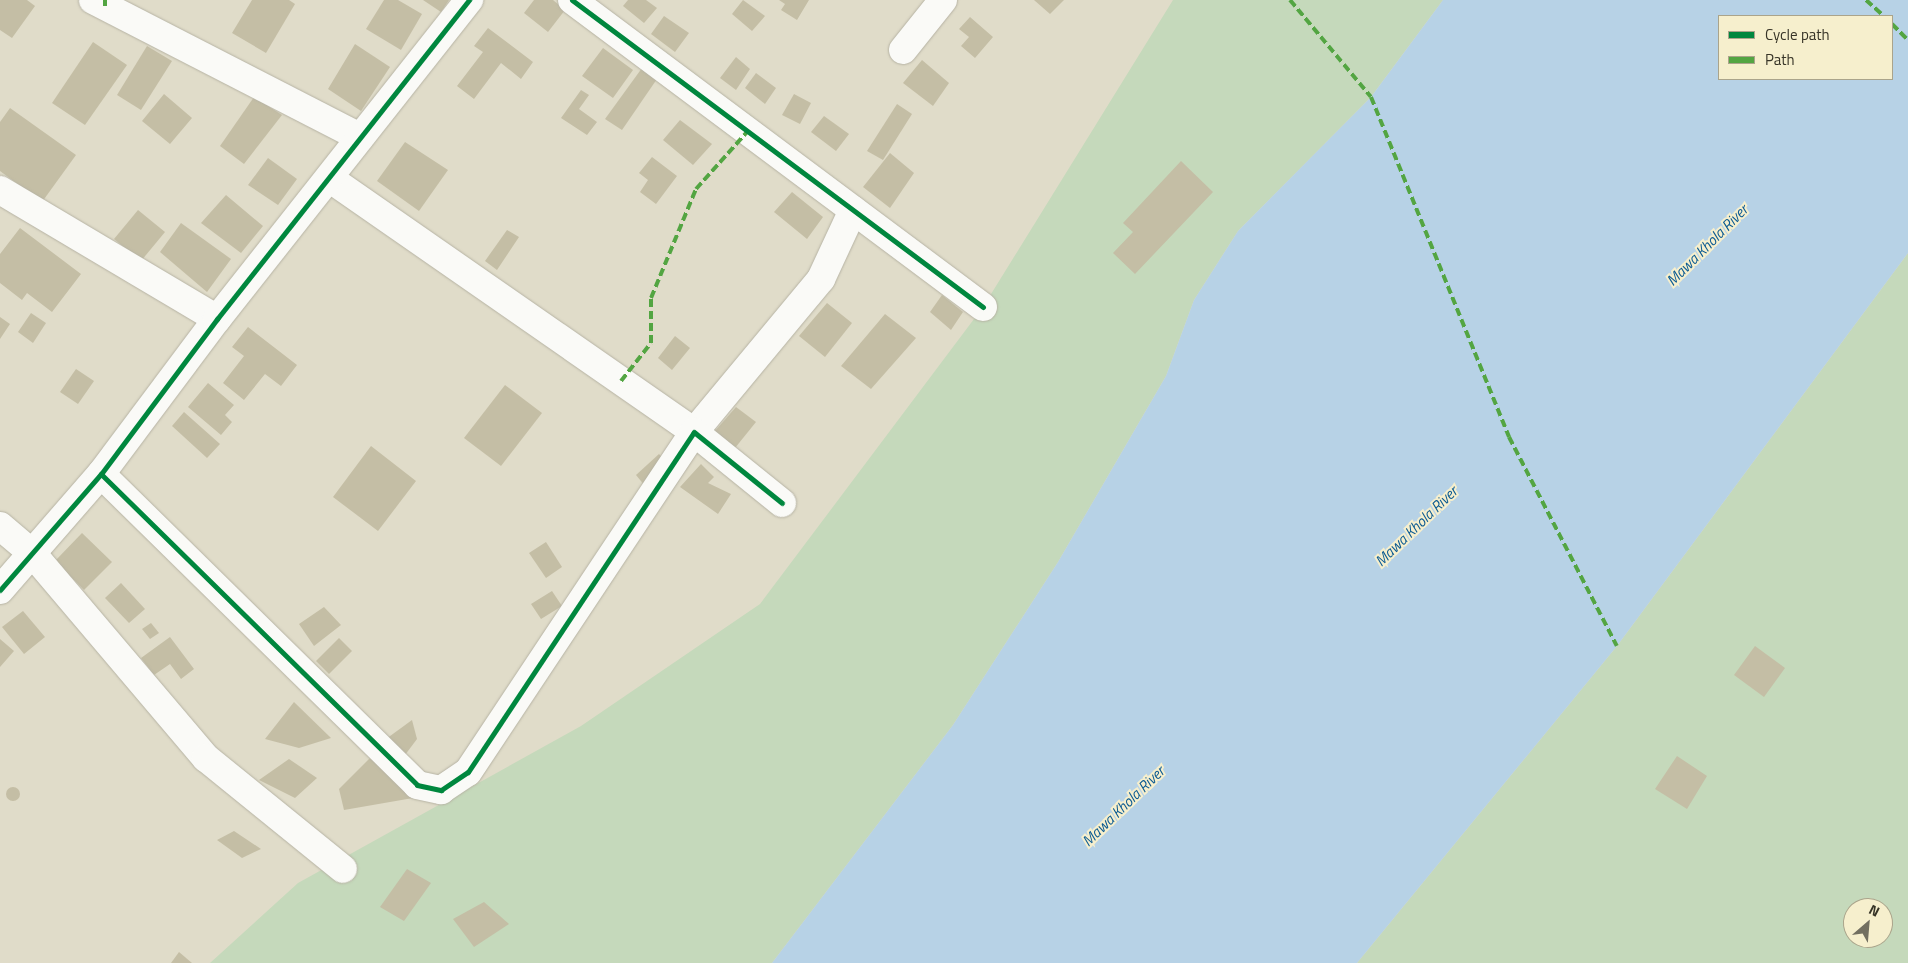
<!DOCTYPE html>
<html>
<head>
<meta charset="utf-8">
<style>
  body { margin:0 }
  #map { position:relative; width:1908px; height:963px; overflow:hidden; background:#e0dcc9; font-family:"Titillium Web",sans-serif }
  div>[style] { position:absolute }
  .green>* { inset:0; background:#c5d9bb }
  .water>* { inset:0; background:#b7d2e6 }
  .building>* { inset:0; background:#c4bea5 }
  .round { border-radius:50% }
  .roads { filter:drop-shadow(0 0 1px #b6b3a4) drop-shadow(0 0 1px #b6b3a4) }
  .minor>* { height:28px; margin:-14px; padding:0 14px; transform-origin:14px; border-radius:14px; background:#fafaf7 }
  .quiet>* { height:4px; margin-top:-2px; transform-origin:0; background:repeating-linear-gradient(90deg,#53a542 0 8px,transparent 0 12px) }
  .cycleway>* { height:5px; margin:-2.5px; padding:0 2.5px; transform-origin:2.5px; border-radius:2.5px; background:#00873e }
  span { translate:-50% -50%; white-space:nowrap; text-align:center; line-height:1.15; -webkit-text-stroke:4px #f6efcd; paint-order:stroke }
  .water-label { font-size:15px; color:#0a5a92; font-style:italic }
  .legend { position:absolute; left:1718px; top:15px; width:175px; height:65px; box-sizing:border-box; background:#f6efcd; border:1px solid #aaa48b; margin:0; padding:6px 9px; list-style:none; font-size:15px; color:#373427 }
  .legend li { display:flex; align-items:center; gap:10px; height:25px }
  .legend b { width:25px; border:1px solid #aaa48b }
  .north { position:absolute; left:1843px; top:898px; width:50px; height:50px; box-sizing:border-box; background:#f6efcd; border:1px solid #aaa48b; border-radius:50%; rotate:27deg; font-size:14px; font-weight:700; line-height:20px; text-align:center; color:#373427 }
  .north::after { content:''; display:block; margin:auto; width:18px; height:22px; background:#726f60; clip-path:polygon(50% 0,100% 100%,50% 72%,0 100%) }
</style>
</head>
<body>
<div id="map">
  <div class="green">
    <i style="clip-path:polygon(1173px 0,1443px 0,1371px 97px,1238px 231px,1194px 300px,1166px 376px,1058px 562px,953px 725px,772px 963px,210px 963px,298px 883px,581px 726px,760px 604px,983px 307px)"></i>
    <i style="clip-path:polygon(evenodd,1908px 253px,1908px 963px,1357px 963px,1617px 646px,1908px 253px,1853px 908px,1883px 908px,1883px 938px,1853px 938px,1853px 908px)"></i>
  </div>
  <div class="water">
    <i style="clip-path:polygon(evenodd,1443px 0,1908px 0,1908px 253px,1617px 646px,1357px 963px,772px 963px,953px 725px,1058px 562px,1166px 376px,1194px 300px,1238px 231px,1371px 97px,1443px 0,1719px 16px,1892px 16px,1892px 79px,1719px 79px,1719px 16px)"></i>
  </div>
  <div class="building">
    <i style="clip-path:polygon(0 0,27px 0,35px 6px,12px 38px,0 30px)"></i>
    <i style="clip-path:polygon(252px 0,289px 0,295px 4px,266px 53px,232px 33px)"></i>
    <i style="clip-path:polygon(384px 0,398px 0,422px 14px,401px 50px,366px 29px)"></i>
    <i style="clip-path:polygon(423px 0,449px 0,441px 12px)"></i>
    <i style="clip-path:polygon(534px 0,553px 0,565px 10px,548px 32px,524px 13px)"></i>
    <i style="clip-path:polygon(628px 0,646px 0,657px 8px,644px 23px,623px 6px)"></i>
    <i style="clip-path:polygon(743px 0,765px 16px,752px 31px,732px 14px)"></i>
    <i style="clip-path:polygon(779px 0,809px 0,797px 20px,781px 10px,785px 4px)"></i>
    <i style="clip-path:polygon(1034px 0,1064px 0,1050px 14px)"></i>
    <i style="clip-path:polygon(664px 16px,689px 33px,675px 52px,651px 34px)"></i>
    <i style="clip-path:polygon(970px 17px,993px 37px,975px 58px,961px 46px,969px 37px,959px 29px)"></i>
    <i style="clip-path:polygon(488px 28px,533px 62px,521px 79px,501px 63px,474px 99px,457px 86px,483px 52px,474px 46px)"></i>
    <i style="clip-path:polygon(93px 42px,127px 65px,85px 125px,52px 103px)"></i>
    <i style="clip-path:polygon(355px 44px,390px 67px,361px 111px,328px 89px)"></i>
    <i style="clip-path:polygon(147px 46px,172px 61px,141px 110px,117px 95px)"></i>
    <i style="clip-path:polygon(603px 48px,633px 70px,613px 98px,582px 76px)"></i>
    <i style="clip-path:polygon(736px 57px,750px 69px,736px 90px,720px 78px)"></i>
    <i style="clip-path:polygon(922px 60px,949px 83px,933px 106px,903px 83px)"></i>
    <i style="clip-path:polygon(642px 68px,657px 79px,622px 130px,605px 119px)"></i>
    <i style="clip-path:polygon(756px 73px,776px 88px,765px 104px,745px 88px)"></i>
    <i style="clip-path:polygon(581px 90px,589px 95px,579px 109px,597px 122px,587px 135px,561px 118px)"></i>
    <i style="clip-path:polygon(164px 94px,192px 118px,170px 144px,142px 121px)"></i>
    <i style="clip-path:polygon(794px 94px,811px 103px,800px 124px,782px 115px)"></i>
    <i style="clip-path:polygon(254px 97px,282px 115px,244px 164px,220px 146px)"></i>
    <i style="clip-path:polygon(897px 104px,912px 114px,883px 160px,867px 151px)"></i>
    <i style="clip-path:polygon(10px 108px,76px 155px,42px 202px,0 171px,0 122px)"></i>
    <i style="clip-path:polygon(824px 116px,849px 134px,836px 151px,811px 132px)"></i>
    <i style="clip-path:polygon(680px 120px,712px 144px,693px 165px,663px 140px)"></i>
    <i style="clip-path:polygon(405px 142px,448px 170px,419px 211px,377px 181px)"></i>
    <i style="clip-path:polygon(890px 153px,914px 173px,890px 208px,863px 187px)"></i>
    <i style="clip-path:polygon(652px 157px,677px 176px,656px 204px,640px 192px,648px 180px,639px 173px)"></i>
    <i style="clip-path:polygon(268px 158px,297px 179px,278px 205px,248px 185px)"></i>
    <i style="clip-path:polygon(1181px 161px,1213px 192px,1135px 274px,1113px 253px,1133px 232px,1123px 223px)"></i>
    <i style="clip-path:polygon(792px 192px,823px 217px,807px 239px,774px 212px)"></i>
    <i style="clip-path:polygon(226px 195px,263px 226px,241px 253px,201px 223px)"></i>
    <i style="clip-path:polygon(138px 210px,165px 232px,141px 261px,114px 239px)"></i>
    <i style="clip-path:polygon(181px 223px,231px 259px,207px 292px,160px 252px)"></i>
    <i style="clip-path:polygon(20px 228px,81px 274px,52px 312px,27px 293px,22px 300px,0 283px,0 254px)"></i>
    <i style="clip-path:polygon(507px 230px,519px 237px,497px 270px,485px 261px)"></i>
    <i style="clip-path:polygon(942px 295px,963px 312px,951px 330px,930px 312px)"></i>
    <i style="clip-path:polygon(827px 303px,852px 323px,825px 357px,799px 336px)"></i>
    <i style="clip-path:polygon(31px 313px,46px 323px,33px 343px,18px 332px)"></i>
    <i style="clip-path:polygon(885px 314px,916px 338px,871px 389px,841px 366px)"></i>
    <i style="clip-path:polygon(0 317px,10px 324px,0 339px)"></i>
    <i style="clip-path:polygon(248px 327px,297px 365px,281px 386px,265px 374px,244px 400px,223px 383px,244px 356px,232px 347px)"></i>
    <i style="clip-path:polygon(675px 336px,690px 348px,672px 370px,658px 358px)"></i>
    <i style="clip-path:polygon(76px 369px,94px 381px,78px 404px,60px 392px)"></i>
    <i style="clip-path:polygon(208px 383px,234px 405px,225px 415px,232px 422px,221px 435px,188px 407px)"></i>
    <i style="clip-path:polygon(505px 385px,542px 413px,501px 466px,464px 438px)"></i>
    <i style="clip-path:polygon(736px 407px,756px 422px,735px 448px,715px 431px)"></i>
    <i style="clip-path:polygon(184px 412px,220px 444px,207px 458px,172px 426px)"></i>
    <i style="clip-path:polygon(371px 446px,416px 481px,378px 531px,333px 497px)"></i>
    <i style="clip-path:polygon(659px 454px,668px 464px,645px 486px,636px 475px)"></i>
    <i style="clip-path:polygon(701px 464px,714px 477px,708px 483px,731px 494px,718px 514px,680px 487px)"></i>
    <i style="clip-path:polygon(82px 533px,112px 562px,84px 590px,55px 561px)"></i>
    <i style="clip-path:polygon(546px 542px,562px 567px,546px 578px,529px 553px)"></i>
    <i style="clip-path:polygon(121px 583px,145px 609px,129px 623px,105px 598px)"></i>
    <i style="clip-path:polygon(552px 591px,562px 606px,541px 619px,531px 604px)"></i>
    <i style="clip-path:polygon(324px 607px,341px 625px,314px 646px,299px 624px)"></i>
    <i style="clip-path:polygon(23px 611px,45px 637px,24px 654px,2px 627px)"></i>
    <i style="clip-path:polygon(151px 623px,159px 633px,150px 639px,142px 629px)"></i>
    <i style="clip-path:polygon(170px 637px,194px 669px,181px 679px,170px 664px,154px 675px,141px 658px)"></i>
    <i style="clip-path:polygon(339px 638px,352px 651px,329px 674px,316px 661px)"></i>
    <i style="clip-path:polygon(0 639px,14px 651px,0 667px)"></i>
    <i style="clip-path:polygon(1755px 646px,1785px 668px,1764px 697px,1734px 675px)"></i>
    <i style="clip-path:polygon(294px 702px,331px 738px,299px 748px,265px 739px)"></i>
    <i style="clip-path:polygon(412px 720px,417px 739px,402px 759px,386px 739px)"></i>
    <i style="clip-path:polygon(372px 756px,413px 798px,344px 810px,339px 789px)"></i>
    <i style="clip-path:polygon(1677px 756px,1707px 776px,1687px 809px,1655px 789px)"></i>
    <i style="clip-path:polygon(289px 759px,317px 778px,295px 798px,259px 780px)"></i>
    <i class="round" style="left:6px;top:787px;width:14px;height:14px"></i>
    <i style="clip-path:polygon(234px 831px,261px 849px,242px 858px,217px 840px)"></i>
    <i style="clip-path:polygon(407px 869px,431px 883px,404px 921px,380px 907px)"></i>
    <i style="clip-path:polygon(484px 902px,509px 924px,474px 947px,453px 919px)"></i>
    <i style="clip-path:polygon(179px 952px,192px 963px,171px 963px)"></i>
  </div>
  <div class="roads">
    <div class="minor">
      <i style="left:93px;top:0;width:300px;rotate:27.2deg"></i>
      <i style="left:572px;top:0;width:513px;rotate:36.76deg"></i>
      <i style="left:903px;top:50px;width:64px;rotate:-51.3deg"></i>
      <i style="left:329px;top:178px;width:445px;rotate:34.8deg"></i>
      <i style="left:694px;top:432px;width:199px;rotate:-50.3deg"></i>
      <i style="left:821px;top:279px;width:76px;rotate:-65.1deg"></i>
      <i style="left:0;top:190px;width:252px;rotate:30.7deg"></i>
      <i style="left:101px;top:474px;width:443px;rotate:44.5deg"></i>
      <i style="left:417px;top:785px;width:25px;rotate:12deg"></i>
      <i style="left:441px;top:790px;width:32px;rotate:-34deg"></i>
      <i style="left:468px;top:772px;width:408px;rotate:-56.4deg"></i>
      <i style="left:694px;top:432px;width:113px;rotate:38.9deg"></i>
      <i style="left:0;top:526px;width:42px;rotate:40.2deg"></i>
      <i style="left:32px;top:553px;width:269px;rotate:49.7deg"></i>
      <i style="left:206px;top:758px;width:176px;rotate:39deg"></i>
      <i style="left:0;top:590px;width:154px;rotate:-49deg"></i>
      <i style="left:101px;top:474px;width:194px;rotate:-53.2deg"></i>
      <i style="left:217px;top:319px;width:407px;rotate:-51.7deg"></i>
    </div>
  </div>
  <div class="quiet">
    <i style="left:1290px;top:0;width:126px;rotate:50.1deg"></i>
    <i style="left:1371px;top:97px;width:367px;rotate:67.9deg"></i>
    <i style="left:1509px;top:437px;width:235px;rotate:62.7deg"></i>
    <i style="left:1866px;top:0;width:24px;rotate:42deg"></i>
    <i style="left:105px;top:6px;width:6px;rotate:-90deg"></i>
    <i style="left:1892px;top:24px;width:23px;rotate:45deg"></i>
    <i style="left:621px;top:381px;width:48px;rotate:-51.7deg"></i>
    <i style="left:651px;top:343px;width:45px;rotate:-90deg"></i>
    <i style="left:651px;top:298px;width:118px;rotate:-67.6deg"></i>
    <i style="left:696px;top:189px;width:76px;rotate:-48.2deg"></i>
  </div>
  <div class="cycleway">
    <i style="left:572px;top:0;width:513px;rotate:36.76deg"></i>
    <i style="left:101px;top:474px;width:443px;rotate:44.5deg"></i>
    <i style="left:417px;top:785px;width:25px;rotate:12deg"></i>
    <i style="left:441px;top:790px;width:32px;rotate:-34deg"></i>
    <i style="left:468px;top:772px;width:408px;rotate:-56.4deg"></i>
    <i style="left:694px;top:432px;width:113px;rotate:38.9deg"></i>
    <i style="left:0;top:590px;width:154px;rotate:-49deg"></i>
    <i style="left:101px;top:474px;width:194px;rotate:-53.2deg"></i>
    <i style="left:217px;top:319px;width:407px;rotate:-51.7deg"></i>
  </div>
  <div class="water-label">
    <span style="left:1707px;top:245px;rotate:-45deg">Mawa Khola River</span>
    <span style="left:1416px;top:526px;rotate:-44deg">Mawa Khola River</span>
    <span style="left:1123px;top:806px;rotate:-44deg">Mawa Khola River</span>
  </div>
  <ul class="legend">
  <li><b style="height:6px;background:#00873e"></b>Cycle path</li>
  <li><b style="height:6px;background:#53a542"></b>Path</li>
  </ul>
  <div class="north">N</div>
</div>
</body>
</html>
